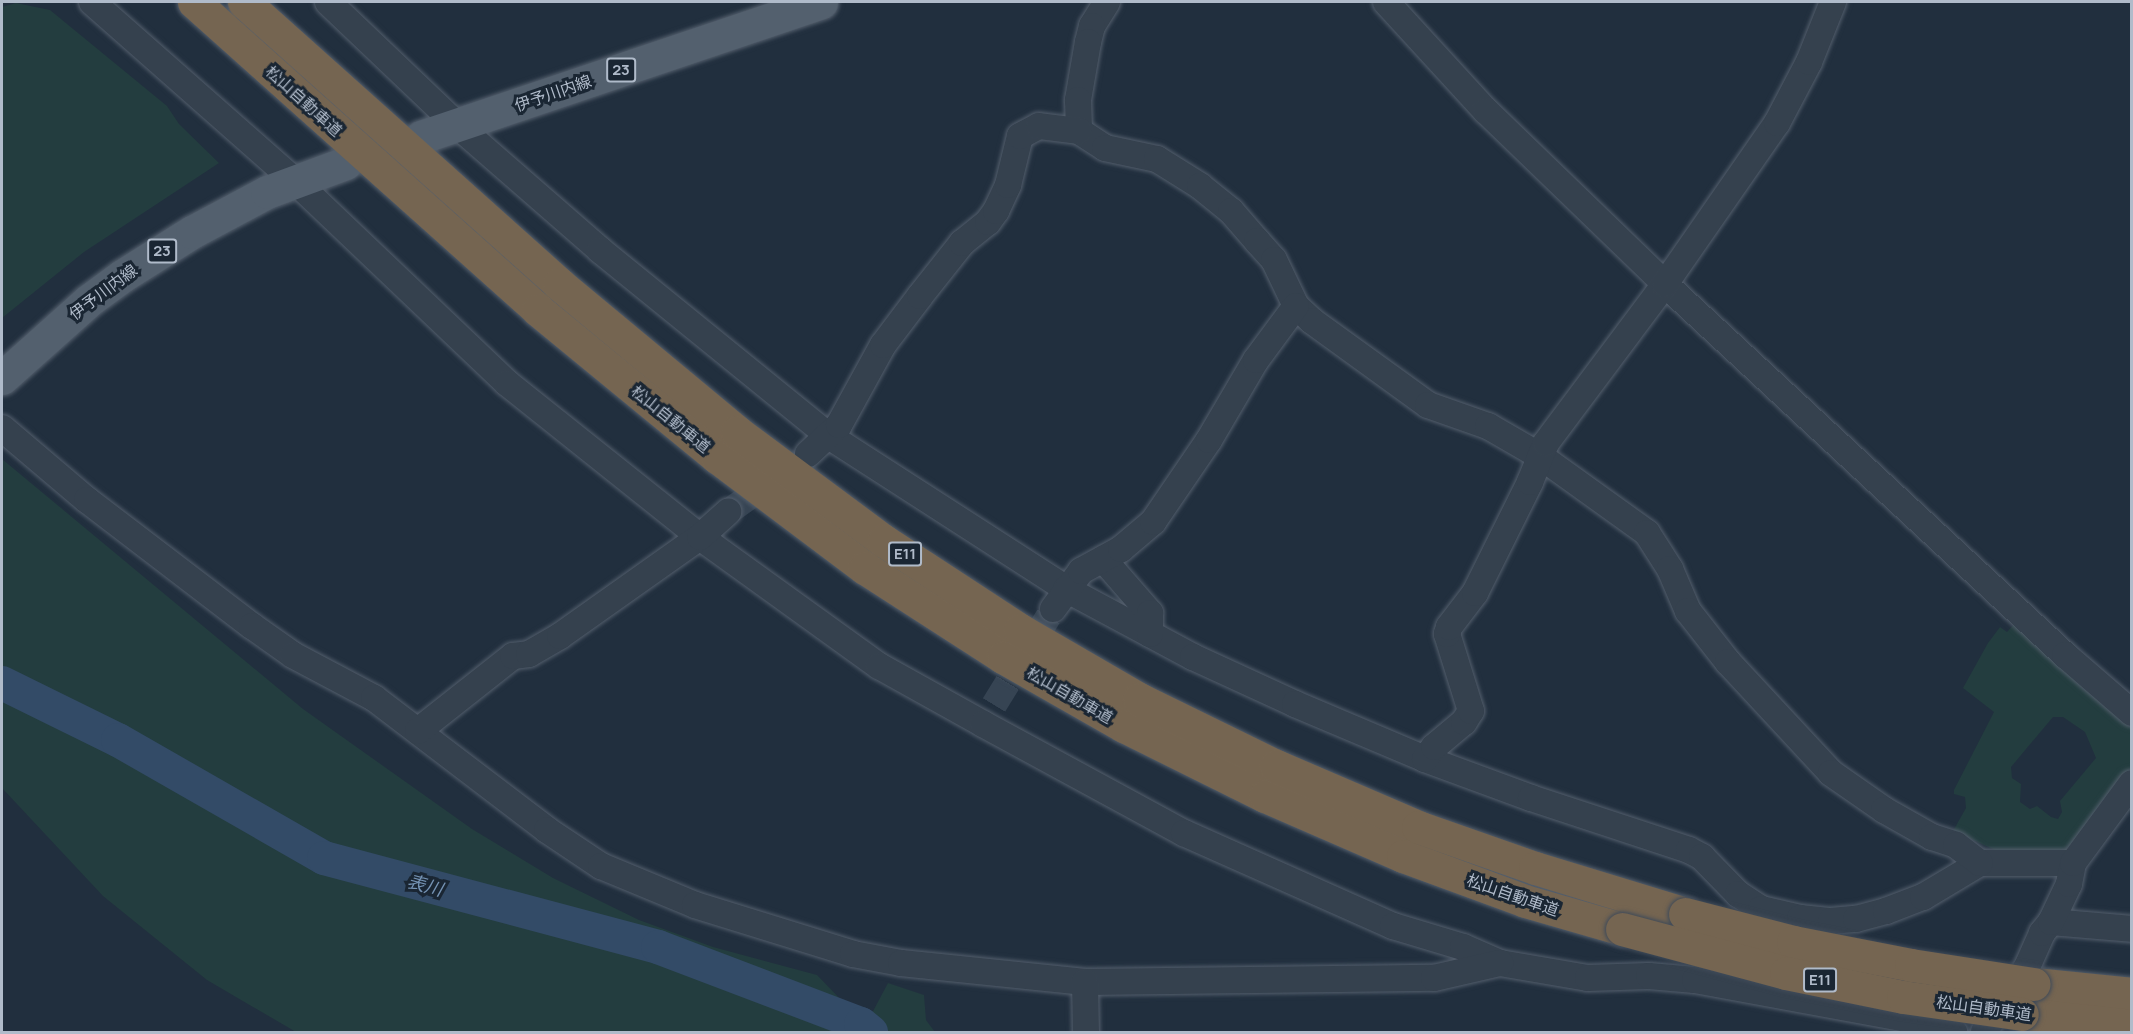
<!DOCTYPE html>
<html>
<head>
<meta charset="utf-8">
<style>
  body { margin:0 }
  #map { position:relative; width:2133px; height:1034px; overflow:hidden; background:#212f3e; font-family:Manrope,"Noto Sans JP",sans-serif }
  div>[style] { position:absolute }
  .green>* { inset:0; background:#233d3f }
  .river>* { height:34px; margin:-17px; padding:0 17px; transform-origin:17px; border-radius:17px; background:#334b67 }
  .minor-tunnel>* { height:26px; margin-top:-13px; transform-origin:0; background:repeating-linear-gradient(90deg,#364453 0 26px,transparent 0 39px) }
  .roads { filter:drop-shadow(0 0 2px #535e6c) drop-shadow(0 0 2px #535e6c) }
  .minor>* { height:26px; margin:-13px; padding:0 13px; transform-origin:13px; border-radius:13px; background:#35414e }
  .major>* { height:33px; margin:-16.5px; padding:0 16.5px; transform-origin:16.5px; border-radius:16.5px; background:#53606e }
  .highway>* { height:33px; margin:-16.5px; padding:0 16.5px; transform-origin:16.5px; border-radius:16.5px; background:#756551 }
  .bridges { filter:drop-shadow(0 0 2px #404b59) drop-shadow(0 0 2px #404b59) }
  .highway-bridge>* { height:33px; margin:-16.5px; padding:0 16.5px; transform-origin:16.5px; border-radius:16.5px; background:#756551 }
  span { translate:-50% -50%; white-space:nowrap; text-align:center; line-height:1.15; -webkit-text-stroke:6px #1a2633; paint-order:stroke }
  .shield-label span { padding:2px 4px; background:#1a2633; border:2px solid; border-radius:4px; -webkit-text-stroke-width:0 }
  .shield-label { font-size:15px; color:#b0bbca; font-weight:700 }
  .street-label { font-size:16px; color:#b0bbca }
  .water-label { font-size:18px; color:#7593b4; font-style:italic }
  .frame { position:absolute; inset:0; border:3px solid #b0bbca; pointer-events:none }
</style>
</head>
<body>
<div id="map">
  <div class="green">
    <i style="clip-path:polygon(16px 3px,50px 10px,167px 106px,179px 124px,219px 163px,84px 252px,2px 318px,2px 7px)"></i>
    <i style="clip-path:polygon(2px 459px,303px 709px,472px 829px,553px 878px,639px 920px,713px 947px,817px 975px,846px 1005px,871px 1015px,888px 983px,924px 995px,926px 1020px,935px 1032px,296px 1032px,207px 980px,103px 896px,2px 788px)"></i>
    <i style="clip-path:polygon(evenodd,2015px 623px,2131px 728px,2131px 767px,2109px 804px,2068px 857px,2004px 854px,1953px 831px,1966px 808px,1965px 797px,1954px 794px,1954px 790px,1994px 712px,1963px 688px,1988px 643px,2000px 627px,2007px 632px,2015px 623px,2053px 717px,2063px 717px,2085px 732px,2096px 758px,2060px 801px,2062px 812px,2058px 819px,2051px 817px,2037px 806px,2030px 809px,2020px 802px,2021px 784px,2012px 778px,2011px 767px,2053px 717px)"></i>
  </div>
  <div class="river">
    <i style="left:2px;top:683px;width:129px;rotate:26.2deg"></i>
    <i style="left:118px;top:740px;width:237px;rotate:29.8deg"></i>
    <i style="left:324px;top:858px;width:346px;rotate:14.9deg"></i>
    <i style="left:658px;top:947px;width:217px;rotate:20.8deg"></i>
    <i style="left:861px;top:1024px;width:13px;rotate:39deg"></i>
  </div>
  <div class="minor-tunnel">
    <i style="left:728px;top:512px;width:57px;rotate:-35.7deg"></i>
    <i style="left:994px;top:705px;width:113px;rotate:-58.4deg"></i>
  </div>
  <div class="roads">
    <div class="minor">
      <i style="left:92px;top:2px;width:272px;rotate:41.4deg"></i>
      <i style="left:296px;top:182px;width:291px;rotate:43.6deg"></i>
      <i style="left:507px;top:383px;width:247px;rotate:38.6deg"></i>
      <i style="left:700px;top:537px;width:221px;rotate:35.8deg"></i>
      <i style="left:879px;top:666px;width:119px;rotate:29.1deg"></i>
      <i style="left:983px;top:724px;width:229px;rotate:28.5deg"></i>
      <i style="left:1184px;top:833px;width:229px;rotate:24deg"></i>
      <i style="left:1393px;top:926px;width:73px;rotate:16.7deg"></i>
      <i style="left:1463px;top:947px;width:40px;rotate:23.4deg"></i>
      <i style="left:1500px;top:963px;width:89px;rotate:9.7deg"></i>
      <i style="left:1588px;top:978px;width:61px;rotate:-1.9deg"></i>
      <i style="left:1649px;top:976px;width:46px;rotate:5deg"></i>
      <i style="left:1695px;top:980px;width:239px;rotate:10.4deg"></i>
      <i style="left:1930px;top:1023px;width:26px;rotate:21deg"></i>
      <i style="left:328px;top:2px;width:180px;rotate:43.6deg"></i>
      <i style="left:458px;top:126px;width:189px;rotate:41.1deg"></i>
      <i style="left:600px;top:250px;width:295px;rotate:39.1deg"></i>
      <i style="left:829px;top:436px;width:282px;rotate:32.8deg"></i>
      <i style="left:1066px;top:589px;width:144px;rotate:28.2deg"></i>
      <i style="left:1193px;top:657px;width:112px;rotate:24.7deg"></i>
      <i style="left:1295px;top:704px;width:141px;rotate:22.9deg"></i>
      <i style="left:1425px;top:759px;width:113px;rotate:20.2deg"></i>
      <i style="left:1531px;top:798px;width:166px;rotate:18.2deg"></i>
      <i style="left:1689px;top:850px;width:15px;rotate:28deg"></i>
      <i style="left:1702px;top:857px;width:52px;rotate:45.8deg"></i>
      <i style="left:1738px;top:894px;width:27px;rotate:33deg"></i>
      <i style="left:1761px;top:909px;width:40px;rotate:13deg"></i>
      <i style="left:1800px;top:918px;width:31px;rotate:6deg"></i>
      <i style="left:1831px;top:921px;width:25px;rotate:-5deg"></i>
      <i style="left:1856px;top:919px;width:31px;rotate:-15deg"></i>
      <i style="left:1886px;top:911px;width:40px;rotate:-21deg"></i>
      <i style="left:1923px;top:897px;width:66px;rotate:-30.8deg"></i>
      <i style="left:1980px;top:863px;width:93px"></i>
      <i style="left:1107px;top:2px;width:28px;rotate:122deg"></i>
      <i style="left:1092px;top:26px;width:16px;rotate:104deg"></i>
      <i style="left:1088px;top:42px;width:59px;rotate:99.8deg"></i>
      <i style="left:1078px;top:100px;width:31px;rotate:88deg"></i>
      <i style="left:1079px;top:131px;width:31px;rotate:33deg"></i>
      <i style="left:1105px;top:148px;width:53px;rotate:11.9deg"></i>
      <i style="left:1157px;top:159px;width:51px;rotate:32.1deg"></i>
      <i style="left:1200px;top:186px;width:40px;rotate:39deg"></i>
      <i style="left:1231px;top:211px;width:40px;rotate:49deg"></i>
      <i style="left:1257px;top:241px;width:25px;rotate:48deg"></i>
      <i style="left:1274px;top:260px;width:51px;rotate:64.4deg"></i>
      <i style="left:1296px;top:306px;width:22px;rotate:43deg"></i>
      <i style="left:1312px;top:321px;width:143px;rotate:35.9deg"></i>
      <i style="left:1428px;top:405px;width:64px;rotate:19.3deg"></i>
      <i style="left:1488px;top:426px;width:60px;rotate:30deg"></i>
      <i style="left:1540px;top:456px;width:132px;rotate:35.7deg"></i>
      <i style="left:1647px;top:533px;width:43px;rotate:57.4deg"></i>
      <i style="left:1670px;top:569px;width:46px;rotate:66.8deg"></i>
      <i style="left:1688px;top:611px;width:65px;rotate:51.9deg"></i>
      <i style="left:1728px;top:662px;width:151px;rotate:47.1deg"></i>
      <i style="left:1831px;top:773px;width:65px;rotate:34.9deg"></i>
      <i style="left:1884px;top:810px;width:55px;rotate:29.4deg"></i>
      <i style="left:1932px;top:837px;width:25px;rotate:18deg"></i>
      <i style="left:1956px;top:845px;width:30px;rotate:37deg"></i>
      <i style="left:1386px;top:2px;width:148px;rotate:47.5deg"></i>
      <i style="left:1486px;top:111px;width:249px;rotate:44deg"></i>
      <i style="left:1665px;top:284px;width:546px;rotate:42.85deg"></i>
      <i style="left:2065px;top:655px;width:89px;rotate:40.9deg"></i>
      <i style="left:2px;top:428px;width:111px;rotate:40.3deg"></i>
      <i style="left:87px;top:500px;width:208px;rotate:37.4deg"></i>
      <i style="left:252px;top:626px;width:50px;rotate:35.3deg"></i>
      <i style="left:293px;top:655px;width:92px;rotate:28deg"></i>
      <i style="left:374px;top:698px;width:218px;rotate:37.3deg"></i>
      <i style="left:547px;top:830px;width:65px;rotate:33.7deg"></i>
      <i style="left:601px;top:866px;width:102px;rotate:22.5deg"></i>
      <i style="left:695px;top:905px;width:165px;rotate:17.2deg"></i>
      <i style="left:853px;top:954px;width:49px;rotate:10.6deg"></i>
      <i style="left:901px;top:963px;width:185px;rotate:5.9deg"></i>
      <i style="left:1085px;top:982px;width:349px;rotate:-0.7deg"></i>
      <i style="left:1434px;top:978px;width:68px;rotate:-12.8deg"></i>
      <i style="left:808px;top:454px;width:42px;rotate:-43.1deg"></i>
      <i style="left:839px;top:425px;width:91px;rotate:-61.2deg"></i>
      <i style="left:883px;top:345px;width:61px;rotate:-52.9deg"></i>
      <i style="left:920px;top:296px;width:68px;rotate:-51.6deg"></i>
      <i style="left:962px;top:243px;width:33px;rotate:-39deg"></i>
      <i style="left:988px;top:222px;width:14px;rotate:-54deg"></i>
      <i style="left:996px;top:211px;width:29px;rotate:-65deg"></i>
      <i style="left:1008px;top:185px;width:50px;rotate:-76.2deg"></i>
      <i style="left:1020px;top:136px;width:21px;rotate:-28deg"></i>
      <i style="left:1039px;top:126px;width:40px;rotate:7.1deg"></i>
      <i style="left:1103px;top:559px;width:72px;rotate:49deg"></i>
      <i style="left:1150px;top:613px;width:21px;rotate:90deg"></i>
      <i style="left:1053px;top:609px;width:47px;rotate:-53.6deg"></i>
      <i style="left:1081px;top:571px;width:46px;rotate:-28.8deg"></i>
      <i style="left:1121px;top:549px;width:42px;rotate:-40.2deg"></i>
      <i style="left:1153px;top:522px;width:99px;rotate:-55.7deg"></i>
      <i style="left:1209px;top:440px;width:93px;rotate:-59.6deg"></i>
      <i style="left:1256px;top:360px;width:67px;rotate:-53.5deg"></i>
      <i style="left:418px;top:731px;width:121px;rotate:-38.3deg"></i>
      <i style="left:513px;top:656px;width:16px;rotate:-7deg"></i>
      <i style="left:529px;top:654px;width:36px;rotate:-30deg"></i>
      <i style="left:560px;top:636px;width:171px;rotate:-35.3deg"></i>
      <i style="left:700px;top:537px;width:38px;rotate:-42deg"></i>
      <i style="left:1425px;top:759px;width:15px;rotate:-53deg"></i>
      <i style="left:1434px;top:747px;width:39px;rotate:-40deg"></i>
      <i style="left:1464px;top:722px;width:13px;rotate:-58deg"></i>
      <i style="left:1471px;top:711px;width:81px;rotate:-107.3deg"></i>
      <i style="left:1447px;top:634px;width:7px;rotate:-74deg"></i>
      <i style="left:1449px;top:627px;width:43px;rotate:-52.6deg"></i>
      <i style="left:1475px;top:593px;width:124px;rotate:-63.6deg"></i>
      <i style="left:1530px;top:482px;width:42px;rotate:-67.7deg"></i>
      <i style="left:1546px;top:443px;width:199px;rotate:-53.2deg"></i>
      <i style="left:1665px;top:284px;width:196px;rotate:-55.2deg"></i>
      <i style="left:1777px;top:123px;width:69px;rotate:-62.3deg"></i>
      <i style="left:1809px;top:62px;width:65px;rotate:-68.2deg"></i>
      <i style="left:2051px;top:922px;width:81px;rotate:4.9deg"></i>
      <i style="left:1085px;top:982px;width:50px;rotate:88.9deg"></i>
      <i style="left:1984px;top:1032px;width:78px;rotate:-56.5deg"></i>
      <i style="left:2027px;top:967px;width:37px;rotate:-66deg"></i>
      <i style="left:2042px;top:933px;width:14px;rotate:-51deg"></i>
      <i style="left:2051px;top:922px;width:42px;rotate:-64.7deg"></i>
      <i style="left:2069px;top:884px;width:21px;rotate:-79deg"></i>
      <i style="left:2073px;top:863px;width:99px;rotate:-53.6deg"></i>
    </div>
    <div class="major">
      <i style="left:421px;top:137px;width:422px;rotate:-18.6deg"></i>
      <i style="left:2px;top:378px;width:115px;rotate:-41.8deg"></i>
      <i style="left:88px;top:301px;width:42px;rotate:-36.3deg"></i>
      <i style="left:122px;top:276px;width:83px;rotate:-32.2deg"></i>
      <i style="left:192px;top:232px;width:85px;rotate:-28.1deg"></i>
      <i style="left:267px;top:192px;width:84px;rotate:-20.2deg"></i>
    </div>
    <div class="highway">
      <i style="left:194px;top:2px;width:462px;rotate:41.8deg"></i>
      <i style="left:538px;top:310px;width:232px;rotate:39.4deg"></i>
      <i style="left:717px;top:457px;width:185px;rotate:36.9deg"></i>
      <i style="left:865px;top:568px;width:164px;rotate:32.8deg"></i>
      <i style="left:1003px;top:657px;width:139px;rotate:29.7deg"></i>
      <i style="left:1124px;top:726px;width:157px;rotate:26.4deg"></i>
      <i style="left:1265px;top:796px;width:150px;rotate:23.5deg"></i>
      <i style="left:1403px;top:856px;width:130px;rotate:20.2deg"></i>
      <i style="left:1525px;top:901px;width:101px;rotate:16.1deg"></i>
      <i style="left:244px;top:2px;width:423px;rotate:41.8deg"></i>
      <i style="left:559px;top:284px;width:231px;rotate:39.7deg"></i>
      <i style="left:737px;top:432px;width:183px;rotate:36.6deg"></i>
      <i style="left:884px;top:541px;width:163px;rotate:33.2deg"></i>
      <i style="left:1020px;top:630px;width:138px;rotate:30.1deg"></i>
      <i style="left:1139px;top:699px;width:153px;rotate:26.1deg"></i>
      <i style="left:1276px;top:766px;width:155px;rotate:23.2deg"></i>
      <i style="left:1418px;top:827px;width:124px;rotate:19.3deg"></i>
      <i style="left:1535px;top:868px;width:157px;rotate:17deg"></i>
      <i style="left:2034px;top:984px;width:99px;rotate:5.8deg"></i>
      <i style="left:2022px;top:1014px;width:111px;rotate:6.2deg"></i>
    </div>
  </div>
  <div class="bridges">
    <div class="highway-bridge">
      <i style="left:1685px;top:914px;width:112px;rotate:14.5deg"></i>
      <i style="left:1793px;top:942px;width:120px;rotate:11deg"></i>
      <i style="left:1911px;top:965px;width:124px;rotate:8.8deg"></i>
      <i style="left:1622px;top:929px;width:170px;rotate:15deg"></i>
      <i style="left:1786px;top:973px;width:119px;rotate:11.6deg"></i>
      <i style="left:1903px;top:997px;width:120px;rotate:8.1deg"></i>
    </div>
  </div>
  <div class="shield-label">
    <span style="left:621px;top:70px">23</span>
    <span style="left:162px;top:251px">23</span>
    <span style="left:905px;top:554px">E11</span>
    <span style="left:1820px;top:980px">E11</span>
  </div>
  <div class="street-label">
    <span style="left:553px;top:93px;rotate:-19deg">伊予川内線</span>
    <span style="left:304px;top:101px;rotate:42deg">松山自動車道</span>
    <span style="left:103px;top:292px;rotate:-37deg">伊予川内線</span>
    <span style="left:671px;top:419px;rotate:39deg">松山自動車道</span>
    <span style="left:1070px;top:695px;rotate:30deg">松山自動車道</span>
    <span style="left:1513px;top:895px;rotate:19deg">松山自動車道</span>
    <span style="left:1984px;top:1008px;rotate:8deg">松山自動車道</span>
  </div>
  <div class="water-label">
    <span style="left:425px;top:885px;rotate:15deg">表川</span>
  </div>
  <div class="frame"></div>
</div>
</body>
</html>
